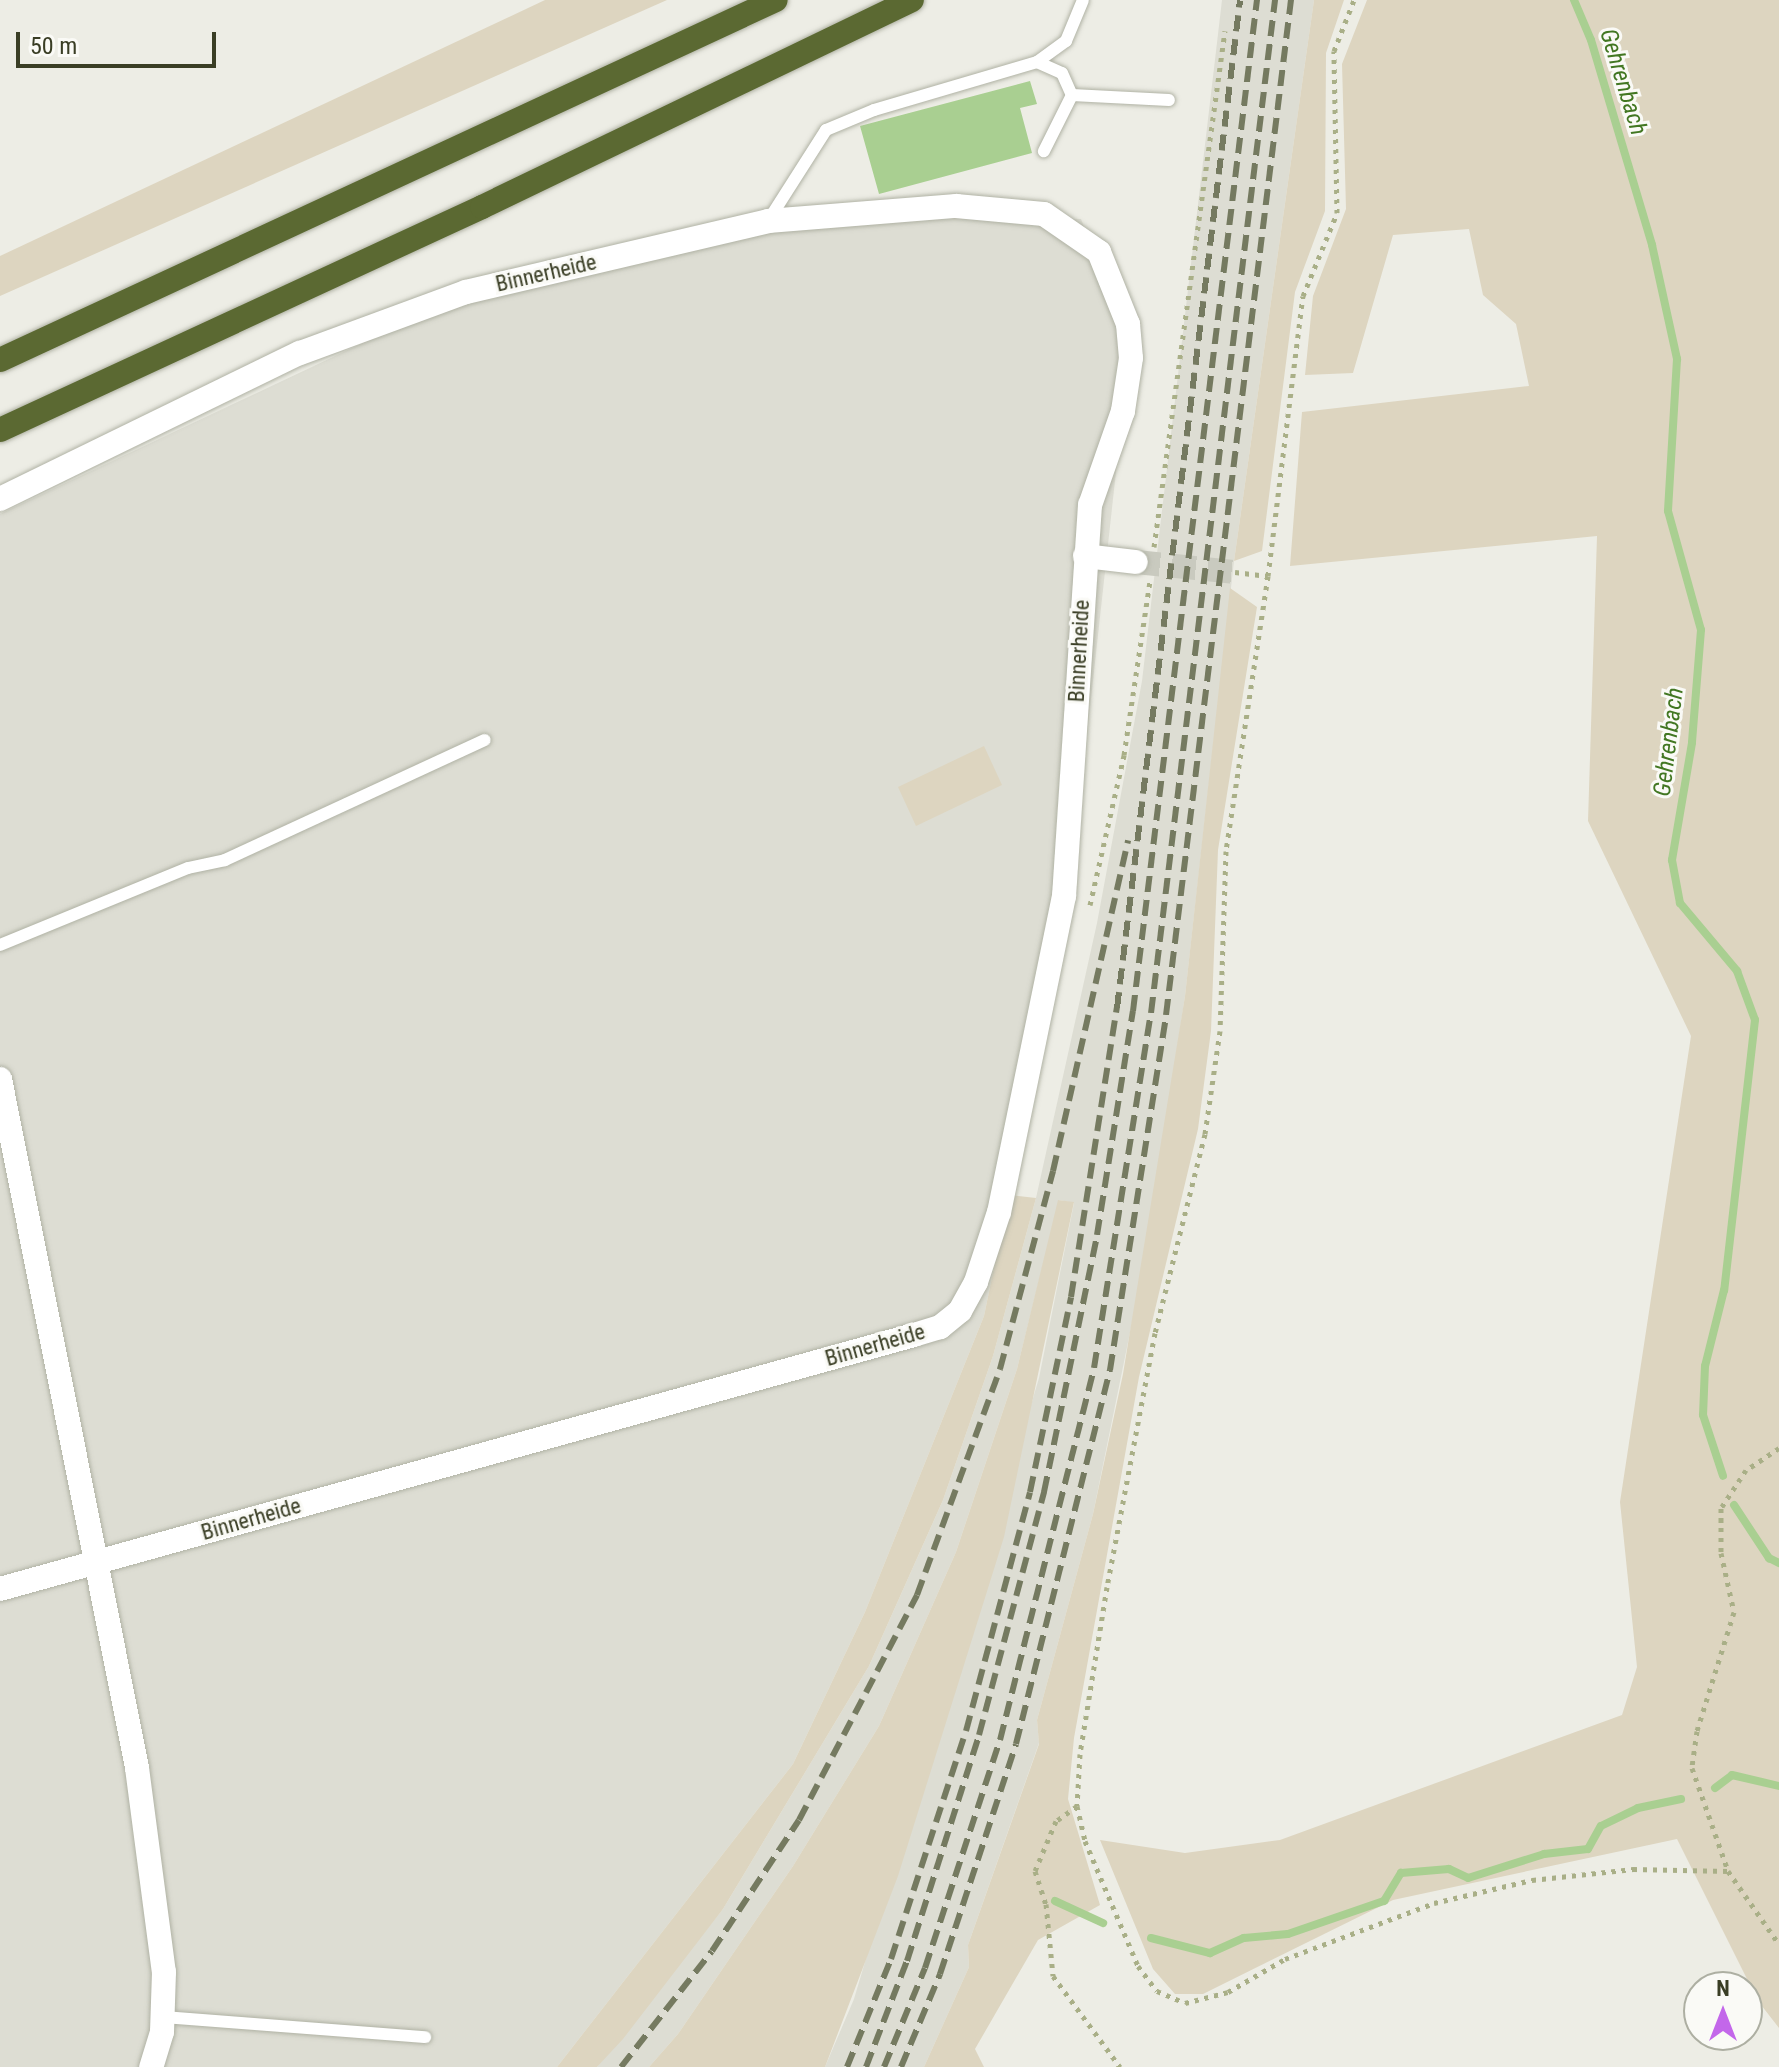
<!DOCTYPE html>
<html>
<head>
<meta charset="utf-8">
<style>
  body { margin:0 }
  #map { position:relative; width:1779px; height:2067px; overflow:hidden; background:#edede5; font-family:"Roboto Condensed",sans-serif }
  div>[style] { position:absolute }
  .built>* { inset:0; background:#ddddd3 }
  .green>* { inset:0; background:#ddd5c0 }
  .water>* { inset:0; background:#a9cf91 }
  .stream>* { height:8px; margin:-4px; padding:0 4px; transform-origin:4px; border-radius:4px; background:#a9cf91 }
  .minor-tunnel>* { height:24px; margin-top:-12px; transform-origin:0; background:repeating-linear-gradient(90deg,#c9cabf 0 24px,transparent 0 36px) }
  .path>* { height:5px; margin-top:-2.5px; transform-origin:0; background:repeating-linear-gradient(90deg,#a9af87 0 4px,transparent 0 10px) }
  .roads { filter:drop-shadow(0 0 2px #b0b2a4) drop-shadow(0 0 2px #b0b2a4) }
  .service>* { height:12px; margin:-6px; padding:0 6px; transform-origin:6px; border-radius:6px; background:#fff }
  .minor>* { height:24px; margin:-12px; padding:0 12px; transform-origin:12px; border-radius:12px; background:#fff }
  .motorway>* { height:24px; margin:-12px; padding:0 12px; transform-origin:12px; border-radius:12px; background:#5b6932 }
  .rail>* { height:6px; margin-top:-3px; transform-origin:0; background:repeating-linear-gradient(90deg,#757a60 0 16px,transparent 0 24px) }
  span { translate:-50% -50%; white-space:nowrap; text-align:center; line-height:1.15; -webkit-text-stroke:6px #fafaf6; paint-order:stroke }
  .street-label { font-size:22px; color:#3a3e25 }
  .water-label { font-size:24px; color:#427722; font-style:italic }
  .north { position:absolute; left:1683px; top:1971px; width:80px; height:80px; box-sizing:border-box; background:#fafaf6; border:2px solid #adafa2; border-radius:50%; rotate:0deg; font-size:22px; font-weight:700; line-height:32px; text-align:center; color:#3a3e25 }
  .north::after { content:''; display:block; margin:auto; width:28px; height:36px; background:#c367ea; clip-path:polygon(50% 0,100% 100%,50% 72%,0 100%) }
  .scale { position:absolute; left:16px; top:32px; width:200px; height:36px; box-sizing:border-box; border:4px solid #3a3e25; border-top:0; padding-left:10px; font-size:24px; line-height:28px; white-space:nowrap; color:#3a3e25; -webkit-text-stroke:6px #fafaf6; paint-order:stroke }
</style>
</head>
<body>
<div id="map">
  <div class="built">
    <i style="clip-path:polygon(1222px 0,1314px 0,1234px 561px,1185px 996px,1146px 1254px,1093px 1514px,1037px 1720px,1039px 1743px,968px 1945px,969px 1967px,924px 2067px,825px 2067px,854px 1999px,1039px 1378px,1074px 1203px,1059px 1200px,1017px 1369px,956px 1552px,879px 1726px,793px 1866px,678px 2034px,649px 2067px,597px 2067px,723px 1909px,869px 1666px,943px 1500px,993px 1356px,1036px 1198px,1097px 923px,1142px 681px)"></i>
    <i style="clip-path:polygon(801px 214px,1081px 219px,1130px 345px,1066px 925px,984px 1316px,865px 1612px,793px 1764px,557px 2067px,0 2067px,0 514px,388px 331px,516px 281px)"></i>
  </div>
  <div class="green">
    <i style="clip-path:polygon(545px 0,667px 0,0 296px,0 256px)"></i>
    <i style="clip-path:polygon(1314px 0,1344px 0,1326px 53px,1325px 211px,1295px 292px,1262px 551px,1234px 561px)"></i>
    <i style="clip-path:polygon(1367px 0,1779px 0,1779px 2028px,1758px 2001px,1677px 1839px,1393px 1900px,1203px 1994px,1175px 1994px,1153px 1969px,1100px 1840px,1185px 1853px,1280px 1840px,1622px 1715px,1637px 1667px,1620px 1502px,1691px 1036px,1588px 821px,1597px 536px,1290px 566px,1302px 412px,1529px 386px,1516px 324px,1483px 295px,1469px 229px,1393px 235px,1353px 373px,1305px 375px,1313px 296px,1346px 209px,1342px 64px)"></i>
    <i style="clip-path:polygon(1230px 588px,1257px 607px,1218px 850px,1211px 1031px,1198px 1129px,1139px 1377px,1074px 1738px,1068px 1799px,1100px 1905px,1038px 1940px,975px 2049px,984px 2067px,924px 2067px,969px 1967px,968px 1945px,1039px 1744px,1037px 1720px,1093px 1514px,1123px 1374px,1185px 996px)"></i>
    <i style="clip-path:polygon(984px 746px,1002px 785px,916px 826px,898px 787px)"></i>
    <i style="clip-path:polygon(1009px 1195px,1036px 1198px,993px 1356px,943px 1500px,869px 1666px,723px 1909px,623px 2039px,597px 2067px,557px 2067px,793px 1764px,865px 1612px,984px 1316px)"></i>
    <i style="clip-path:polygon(1058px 1200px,1074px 1202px,1004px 1537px,898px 1876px,825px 2067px,649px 2067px,678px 2034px,793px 1866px,879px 1726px,956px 1552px,1017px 1369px)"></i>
  </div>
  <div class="water">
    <i style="clip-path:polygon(1030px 81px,1037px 104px,1020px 108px,1032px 153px,879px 194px,860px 126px)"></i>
  </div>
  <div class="stream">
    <i style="left:1574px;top:0;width:43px;rotate:67deg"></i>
    <i style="left:1591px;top:40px;width:214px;rotate:73.4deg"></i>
    <i style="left:1652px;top:245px;width:117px;rotate:77.6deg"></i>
    <i style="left:1677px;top:359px;width:152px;rotate:93.4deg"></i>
    <i style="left:1668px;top:511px;width:123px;rotate:74.5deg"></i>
    <i style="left:1701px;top:630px;width:113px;rotate:94.6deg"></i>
    <i style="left:1692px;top:743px;width:119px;rotate:99.7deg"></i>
    <i style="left:1672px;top:860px;width:44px;rotate:79.5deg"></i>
    <i style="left:1680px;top:903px;width:89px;rotate:50deg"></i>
    <i style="left:1737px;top:971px;width:52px;rotate:69.8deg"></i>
    <i style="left:1755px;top:1020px;width:272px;rotate:96.5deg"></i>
    <i style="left:1724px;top:1290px;width:78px;rotate:104deg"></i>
    <i style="left:1705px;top:1366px;width:49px;rotate:92.3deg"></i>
    <i style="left:1703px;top:1415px;width:64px;rotate:71.8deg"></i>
    <i style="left:1734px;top:1505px;width:64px;rotate:56.6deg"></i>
    <i style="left:1769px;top:1558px;width:11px;rotate:27deg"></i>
    <i style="left:1715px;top:1788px;width:21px;rotate:-37deg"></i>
    <i style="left:1732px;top:1775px;width:48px;rotate:13.2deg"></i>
    <i style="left:1055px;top:1901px;width:53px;rotate:24.6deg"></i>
    <i style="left:1151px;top:1938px;width:61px;rotate:14.3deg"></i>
    <i style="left:1210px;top:1953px;width:37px;rotate:-24deg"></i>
    <i style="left:1244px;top:1938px;width:44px;rotate:-5.2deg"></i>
    <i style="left:1288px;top:1934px;width:102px;rotate:-19deg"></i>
    <i style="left:1384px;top:1901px;width:33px;rotate:-59deg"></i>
    <i style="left:1401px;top:1873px;width:48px;rotate:-4.8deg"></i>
    <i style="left:1449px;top:1869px;width:21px;rotate:25deg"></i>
    <i style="left:1468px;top:1878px;width:80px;rotate:-17.5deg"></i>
    <i style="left:1544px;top:1854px;width:44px;rotate:-6.5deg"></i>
    <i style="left:1588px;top:1849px;width:26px;rotate:-61deg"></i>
    <i style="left:1601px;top:1826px;width:41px;rotate:-25.9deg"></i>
    <i style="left:1638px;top:1808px;width:44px;rotate:-11.8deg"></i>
  </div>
  <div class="minor-tunnel">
    <i style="left:1136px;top:562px;width:100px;rotate:5.8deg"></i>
  </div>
  <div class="path">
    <i style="left:1154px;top:547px;width:521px;rotate:-82.17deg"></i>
    <i style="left:1235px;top:572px;width:33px;rotate:7deg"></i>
    <i style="left:1268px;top:576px;width:278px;rotate:98.7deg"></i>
    <i style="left:1226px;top:851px;width:180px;rotate:91.9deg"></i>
    <i style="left:1220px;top:1031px;width:104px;rotate:98.3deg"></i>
    <i style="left:1205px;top:1134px;width:205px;rotate:104.1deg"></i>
    <i style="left:1155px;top:1333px;width:258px;rotate:100.7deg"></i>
    <i style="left:1107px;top:1587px;width:169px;rotate:99.2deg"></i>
    <i style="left:1080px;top:1754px;width:52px;rotate:93.3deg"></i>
    <i style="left:1077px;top:1806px;width:36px;rotate:77deg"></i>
    <i style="left:1085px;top:1841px;width:136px;rotate:67deg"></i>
    <i style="left:1138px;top:1966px;width:31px;rotate:53deg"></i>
    <i style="left:1157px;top:1991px;width:30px;rotate:23deg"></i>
    <i style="left:1185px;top:2003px;width:44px;rotate:-14.3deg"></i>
    <i style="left:1228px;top:1992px;width:66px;rotate:-30.1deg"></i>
    <i style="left:1285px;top:1959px;width:159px;rotate:-20.6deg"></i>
    <i style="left:1434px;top:1903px;width:101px;rotate:-13.2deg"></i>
    <i style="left:1532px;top:1880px;width:102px;rotate:-6.2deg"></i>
    <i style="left:1633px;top:1869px;width:95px;rotate:1.2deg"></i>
    <i style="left:1268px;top:576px;width:282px;rotate:-82.9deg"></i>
    <i style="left:1303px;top:296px;width:90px;rotate:-67.7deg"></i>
    <i style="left:1337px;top:213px;width:162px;rotate:-91.1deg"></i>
    <i style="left:1334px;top:51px;width:55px;rotate:-68.6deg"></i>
    <i style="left:1090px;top:905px;width:154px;rotate:-77.2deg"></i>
    <i style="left:1124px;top:755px;width:176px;rotate:-81.5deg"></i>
    <i style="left:1779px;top:1448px;width:40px;rotate:146deg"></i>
    <i style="left:1746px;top:1470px;width:45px;rotate:123.3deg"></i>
    <i style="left:1721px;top:1508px;width:45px;rotate:90deg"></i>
    <i style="left:1721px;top:1553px;width:60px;rotate:77.6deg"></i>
    <i style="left:1734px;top:1612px;width:125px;rotate:107.3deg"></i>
    <i style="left:1697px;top:1731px;width:37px;rotate:98deg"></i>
    <i style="left:1692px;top:1768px;width:109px;rotate:70.7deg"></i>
    <i style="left:1728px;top:1871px;width:89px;rotate:55.1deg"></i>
    <i style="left:1077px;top:1806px;width:26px;rotate:144deg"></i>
    <i style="left:1056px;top:1821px;width:54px;rotate:112.8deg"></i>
    <i style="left:1035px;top:1871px;width:35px;rotate:72deg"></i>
    <i style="left:1046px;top:1904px;width:72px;rotate:84.4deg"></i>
    <i style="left:1053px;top:1976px;width:113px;rotate:53.6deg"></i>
  </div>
  <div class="roads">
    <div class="service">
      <i style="left:1037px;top:62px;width:27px;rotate:24deg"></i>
      <i style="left:1062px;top:73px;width:24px;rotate:66deg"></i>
      <i style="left:1072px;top:95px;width:63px;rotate:116.6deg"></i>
      <i style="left:1072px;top:95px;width:97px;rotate:3deg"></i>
      <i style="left:768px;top:221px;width:108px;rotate:-57.5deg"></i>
      <i style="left:826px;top:130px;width:52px;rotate:-22.6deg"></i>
      <i style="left:874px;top:110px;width:170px;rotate:-16.4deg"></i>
      <i style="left:1037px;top:62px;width:36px;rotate:-36deg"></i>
      <i style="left:1066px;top:41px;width:44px;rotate:-67.5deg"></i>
      <i style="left:0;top:945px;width:203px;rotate:-22.3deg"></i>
      <i style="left:188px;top:868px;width:38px;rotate:-12deg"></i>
      <i style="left:225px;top:860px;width:286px;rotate:-24.8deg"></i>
      <i style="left:163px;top:2017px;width:263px;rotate:4.4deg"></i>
    </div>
    <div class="minor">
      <i style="left:0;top:499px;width:334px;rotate:-26deg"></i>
      <i style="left:300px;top:353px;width:177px;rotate:-20.2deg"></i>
      <i style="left:466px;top:292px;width:310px;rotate:-13.2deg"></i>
      <i style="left:768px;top:221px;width:189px;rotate:-4.6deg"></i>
      <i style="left:956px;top:206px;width:88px;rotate:5.2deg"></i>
      <i style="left:1044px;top:214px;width:67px;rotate:34.6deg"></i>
      <i style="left:1099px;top:252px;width:78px;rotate:68.1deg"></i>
      <i style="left:1128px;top:324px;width:34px;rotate:85deg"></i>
      <i style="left:1131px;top:358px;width:54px;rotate:98.6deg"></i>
      <i style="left:1123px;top:411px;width:100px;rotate:109.3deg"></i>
      <i style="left:1090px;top:505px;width:392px;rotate:93.8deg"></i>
      <i style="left:1064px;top:896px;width:323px;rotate:101.6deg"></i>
      <i style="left:999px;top:1212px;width:74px;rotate:108.2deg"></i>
      <i style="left:976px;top:1282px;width:33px;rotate:119deg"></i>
      <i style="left:960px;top:1311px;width:26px;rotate:141deg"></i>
      <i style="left:940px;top:1327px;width:27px;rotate:163deg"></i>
      <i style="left:914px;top:1335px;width:949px;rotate:164.47deg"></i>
      <i style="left:1085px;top:556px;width:51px;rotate:6.7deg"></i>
      <i style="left:0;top:1079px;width:702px;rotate:78.75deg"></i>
      <i style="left:137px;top:1768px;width:206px;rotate:82.5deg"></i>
      <i style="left:164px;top:1972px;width:60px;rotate:91.9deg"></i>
      <i style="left:162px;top:2032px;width:37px;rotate:107deg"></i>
    </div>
    <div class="motorway">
      <i style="left:0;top:360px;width:855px;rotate:-24.89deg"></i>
      <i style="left:0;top:430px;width:531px;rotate:-24.83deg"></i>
      <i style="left:482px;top:207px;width:477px;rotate:-25.7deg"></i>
    </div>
  </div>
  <div class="rail">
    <i style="left:621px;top:2067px;width:147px;rotate:-51.9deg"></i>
    <i style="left:712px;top:1951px;width:157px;rotate:-56.4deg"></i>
    <i style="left:799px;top:1820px;width:254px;rotate:-62.3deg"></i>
    <i style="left:917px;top:1595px;width:241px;rotate:-69.8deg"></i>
    <i style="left:1000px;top:1369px;width:205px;rotate:-75deg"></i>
    <i style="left:1053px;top:1171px;width:339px;rotate:-77.2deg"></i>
    <i style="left:847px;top:2067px;width:117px;rotate:-67.8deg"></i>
    <i style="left:891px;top:1959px;width:240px;rotate:-71.8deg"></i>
    <i style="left:966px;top:1731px;width:247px;rotate:-75deg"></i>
    <i style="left:1030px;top:1492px;width:199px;rotate:-78.1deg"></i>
    <i style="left:1071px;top:1297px;width:293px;rotate:-81deg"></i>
    <i style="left:1117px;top:1008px;width:1015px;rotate:-83.04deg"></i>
    <i style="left:866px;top:2067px;width:114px;rotate:-68.9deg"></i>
    <i style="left:907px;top:1961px;width:237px;rotate:-72.3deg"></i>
    <i style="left:979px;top:1735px;width:252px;rotate:-75deg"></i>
    <i style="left:1044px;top:1492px;width:262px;rotate:-78.3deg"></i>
    <i style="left:1097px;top:1235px;width:227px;rotate:-80.9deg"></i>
    <i style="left:1133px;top:1011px;width:1019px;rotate:-83.01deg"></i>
    <i style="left:884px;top:2067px;width:107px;rotate:-67.5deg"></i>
    <i style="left:925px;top:1968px;width:240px;rotate:-71.8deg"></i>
    <i style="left:1000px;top:1740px;width:384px;rotate:-75.8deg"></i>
    <i style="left:1094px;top:1368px;width:360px;rotate:-80.9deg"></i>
    <i style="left:1151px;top:1013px;width:1021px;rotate:-83.02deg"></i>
    <i style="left:901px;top:2067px;width:101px;rotate:-67.2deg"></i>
    <i style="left:940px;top:1974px;width:242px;rotate:-71.7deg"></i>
    <i style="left:1016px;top:1744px;width:386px;rotate:-75.9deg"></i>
    <i style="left:1110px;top:1370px;width:359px;rotate:-81deg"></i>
    <i style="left:1166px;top:1015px;width:1023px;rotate:-82.98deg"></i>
  </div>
  <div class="street-label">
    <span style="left:546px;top:273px;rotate:-13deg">Binnerheide</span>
    <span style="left:1079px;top:651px;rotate:-87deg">Binnerheide</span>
    <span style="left:875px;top:1345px;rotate:-16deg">Binnerheide</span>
    <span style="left:251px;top:1519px;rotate:-16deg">Binnerheide</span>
  </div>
  <div class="water-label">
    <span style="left:1623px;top:82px;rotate:73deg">Gehrenbach</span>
    <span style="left:1669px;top:742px;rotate:-83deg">Gehrenbach</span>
  </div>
  <div class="north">N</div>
  <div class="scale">50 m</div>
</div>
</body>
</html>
